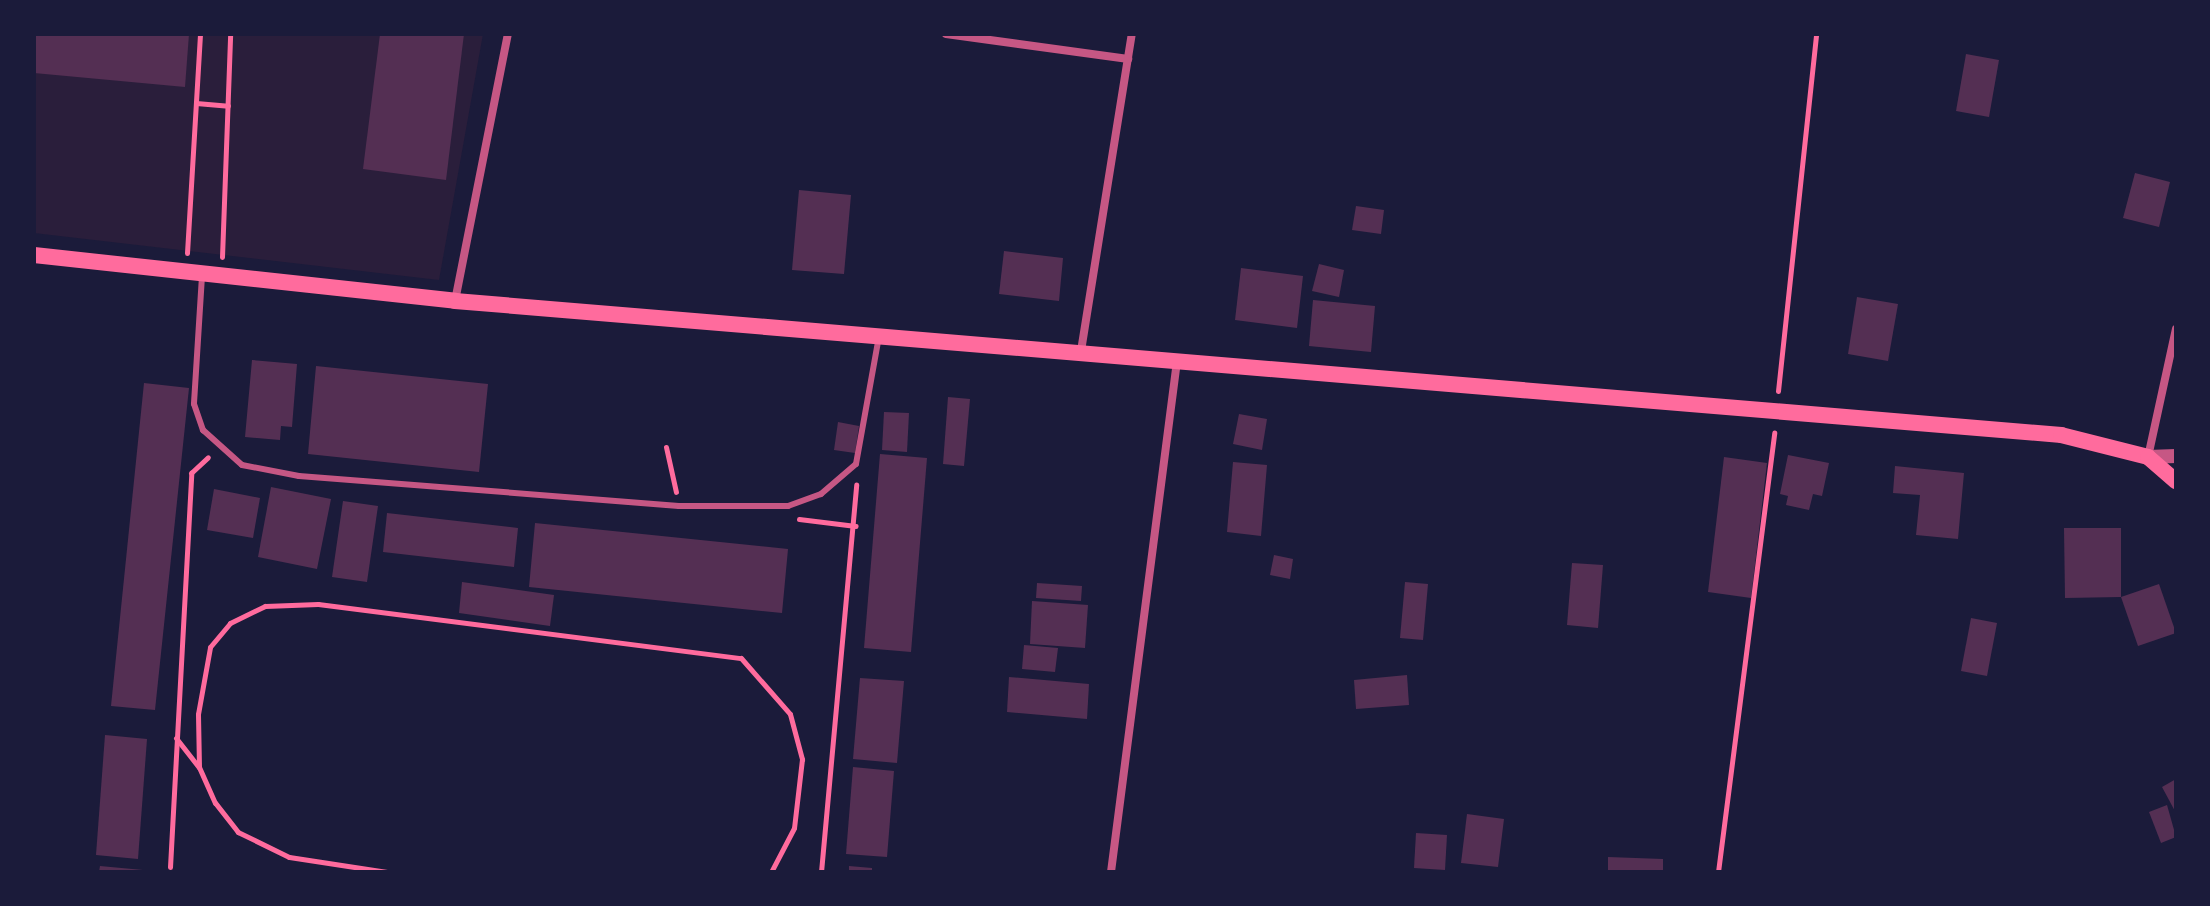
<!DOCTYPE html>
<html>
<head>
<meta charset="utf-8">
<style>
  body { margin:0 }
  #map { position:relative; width:2210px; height:906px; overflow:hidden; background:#1b1b3a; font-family:Cabin,sans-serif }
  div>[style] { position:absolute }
  .green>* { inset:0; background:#2a1e3b }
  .building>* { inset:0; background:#542f53 }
  .path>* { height:5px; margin:-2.5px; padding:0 2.5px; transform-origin:2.5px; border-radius:2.5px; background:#ff6b9d }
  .service>* { height:6px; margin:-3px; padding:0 3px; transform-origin:3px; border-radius:3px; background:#c65784 }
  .minor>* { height:8px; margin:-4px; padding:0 4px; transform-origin:4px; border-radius:4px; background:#c65784 }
  .tertiary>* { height:14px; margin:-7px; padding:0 7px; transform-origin:7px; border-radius:7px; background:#c65784 }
  .secondary>* { height:16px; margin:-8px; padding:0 8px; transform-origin:8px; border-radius:8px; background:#ff6b9d }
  span { translate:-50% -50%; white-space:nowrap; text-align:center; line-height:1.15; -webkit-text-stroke:8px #1b1b3a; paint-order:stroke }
  .frame { position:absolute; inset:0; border:36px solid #1b1b3a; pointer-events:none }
</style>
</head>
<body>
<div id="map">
  <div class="green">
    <i style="clip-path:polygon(34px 34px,483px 34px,439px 280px,34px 233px)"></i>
  </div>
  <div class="building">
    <i style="clip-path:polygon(34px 34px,189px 34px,185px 87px,34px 73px)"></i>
    <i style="clip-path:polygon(380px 34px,464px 34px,446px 180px,363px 169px)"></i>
    <i style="clip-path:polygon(1966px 54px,1999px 60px,1989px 117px,1956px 111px)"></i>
    <i style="clip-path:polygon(2135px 173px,2170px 182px,2159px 227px,2123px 218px)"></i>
    <i style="clip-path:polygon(799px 190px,851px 195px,844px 274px,792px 270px)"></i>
    <i style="clip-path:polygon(1356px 206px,1384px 210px,1381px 234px,1352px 230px)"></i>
    <i style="clip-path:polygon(1004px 251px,1063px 258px,1059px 301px,999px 294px)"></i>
    <i style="clip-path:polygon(1319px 264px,1344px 270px,1339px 297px,1312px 291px)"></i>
    <i style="clip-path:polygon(1241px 268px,1303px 276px,1297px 328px,1235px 320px)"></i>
    <i style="clip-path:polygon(1857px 297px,1898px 304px,1888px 361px,1848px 354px)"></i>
    <i style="clip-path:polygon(1313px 300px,1375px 306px,1371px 352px,1309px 346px)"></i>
    <i style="clip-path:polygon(252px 360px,297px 364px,292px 427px,281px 426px,280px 440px,245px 437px)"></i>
    <i style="clip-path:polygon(316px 366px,488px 384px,479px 472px,308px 454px)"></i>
    <i style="clip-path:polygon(144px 383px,189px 388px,155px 710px,111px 706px)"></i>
    <i style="clip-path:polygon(948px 397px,970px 399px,964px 466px,943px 464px)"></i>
    <i style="clip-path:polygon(884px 412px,909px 413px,907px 452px,882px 450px)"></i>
    <i style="clip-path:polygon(1239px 414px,1267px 419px,1262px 450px,1233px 444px)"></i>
    <i style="clip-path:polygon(838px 422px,859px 426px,855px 453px,834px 450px)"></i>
    <i style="clip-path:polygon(880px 454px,927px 458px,911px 652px,864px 648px)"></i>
    <i style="clip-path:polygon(1788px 455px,1829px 463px,1822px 496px,1813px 494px,1809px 510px,1786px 505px,1788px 496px,1780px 494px)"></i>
    <i style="clip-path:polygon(1724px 457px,1767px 463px,1751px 598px,1708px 592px)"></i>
    <i style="clip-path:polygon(1233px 462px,1267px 465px,1261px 536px,1227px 532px)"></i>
    <i style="clip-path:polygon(1895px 466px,1964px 473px,1958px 539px,1916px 535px,1920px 495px,1893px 493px)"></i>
    <i style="clip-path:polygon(271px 487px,331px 499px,317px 569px,258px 557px)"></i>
    <i style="clip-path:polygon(214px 489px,260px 498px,253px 538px,207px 530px)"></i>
    <i style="clip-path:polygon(343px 501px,378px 506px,367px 582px,332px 577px)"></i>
    <i style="clip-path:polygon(387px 513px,518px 528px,514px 567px,383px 552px)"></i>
    <i style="clip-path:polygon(535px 523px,788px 549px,782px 613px,529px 587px)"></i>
    <i style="clip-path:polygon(2064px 528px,2121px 528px,2121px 597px,2065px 598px)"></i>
    <i style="clip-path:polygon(1274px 555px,1293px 559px,1290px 579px,1270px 575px)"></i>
    <i style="clip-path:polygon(1572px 563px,1603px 565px,1598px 628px,1567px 625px)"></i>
    <i style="clip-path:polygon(462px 582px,554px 595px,550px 626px,459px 613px)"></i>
    <i style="clip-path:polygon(1405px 582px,1428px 584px,1423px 640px,1400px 638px)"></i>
    <i style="clip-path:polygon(1037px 583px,1082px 586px,1081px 601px,1036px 598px)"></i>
    <i style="clip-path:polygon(2159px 584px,2176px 633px,2138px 646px,2121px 597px)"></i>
    <i style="clip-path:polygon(1032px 601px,1088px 605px,1085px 648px,1030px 644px)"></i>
    <i style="clip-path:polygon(1971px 618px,1997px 623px,1987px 676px,1961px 671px)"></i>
    <i style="clip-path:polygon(1024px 645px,1058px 648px,1055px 672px,1022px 669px)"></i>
    <i style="clip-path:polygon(1407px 675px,1409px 705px,1356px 709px,1354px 680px)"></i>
    <i style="clip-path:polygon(1009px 677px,1089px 684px,1087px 719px,1007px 712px)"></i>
    <i style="clip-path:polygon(860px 678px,904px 681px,897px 763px,853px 759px)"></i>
    <i style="clip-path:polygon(105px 735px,147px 739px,138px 859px,96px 855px)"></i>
    <i style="clip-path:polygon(853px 767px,894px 771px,887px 857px,846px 854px)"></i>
    <i style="clip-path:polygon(2176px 779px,2176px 813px,2162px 787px)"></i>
    <i style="clip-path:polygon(2167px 805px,2176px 837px,2161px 843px,2149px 812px)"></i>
    <i style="clip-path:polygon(1467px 814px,1504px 819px,1498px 867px,1461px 863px)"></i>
    <i style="clip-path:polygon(1416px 833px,1447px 835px,1445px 870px,1414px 868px)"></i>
    <i style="clip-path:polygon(1608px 857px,1663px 859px,1663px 872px,1608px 872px)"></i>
    <i style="clip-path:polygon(100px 866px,143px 870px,143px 872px,99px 872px)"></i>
    <i style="clip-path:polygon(849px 866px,872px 868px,872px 872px,849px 872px)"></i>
  </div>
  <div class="path">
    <i style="left:196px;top:103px;width:32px;rotate:5deg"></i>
    <i style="left:187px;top:253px;width:219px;rotate:-86.6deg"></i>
    <i style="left:222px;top:257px;width:223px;rotate:-87.9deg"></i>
    <i style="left:1778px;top:391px;width:359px;rotate:-83.9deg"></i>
    <i style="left:666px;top:447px;width:46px;rotate:77.5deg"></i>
    <i style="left:799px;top:519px;width:57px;rotate:7deg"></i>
    <i style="left:176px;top:738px;width:37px;rotate:52deg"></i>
    <i style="left:170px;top:867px;width:395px;rotate:-86.9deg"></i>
    <i style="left:191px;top:473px;width:23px;rotate:-43deg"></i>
    <i style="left:387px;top:872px;width:99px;rotate:-171.3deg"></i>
    <i style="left:289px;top:857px;width:57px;rotate:-153.9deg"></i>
    <i style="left:238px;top:832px;width:37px;rotate:-128deg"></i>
    <i style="left:215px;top:803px;width:39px;rotate:-114deg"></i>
    <i style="left:199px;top:767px;width:53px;rotate:-91.1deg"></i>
    <i style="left:198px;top:714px;width:68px;rotate:-79.8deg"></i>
    <i style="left:210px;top:647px;width:31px;rotate:-50deg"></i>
    <i style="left:230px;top:623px;width:39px;rotate:-26deg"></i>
    <i style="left:265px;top:606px;width:53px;rotate:-2.2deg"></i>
    <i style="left:318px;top:604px;width:426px;rotate:7.3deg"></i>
    <i style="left:741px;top:658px;width:74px;rotate:48.8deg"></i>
    <i style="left:790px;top:714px;width:47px;rotate:75.1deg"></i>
    <i style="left:802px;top:759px;width:69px;rotate:96.6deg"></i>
    <i style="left:794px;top:828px;width:50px;rotate:117.6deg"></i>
    <i style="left:821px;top:872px;width:389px;rotate:-84.8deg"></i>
    <i style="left:1718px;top:872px;width:443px;rotate:-82.7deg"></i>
  </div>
  <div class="service">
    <i style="left:202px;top:276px;width:128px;rotate:93.6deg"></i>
    <i style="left:194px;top:404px;width:28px;rotate:71deg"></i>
    <i style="left:203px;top:430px;width:52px;rotate:41.9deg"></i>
    <i style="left:242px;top:465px;width:58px;rotate:10.9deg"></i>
    <i style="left:299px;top:476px;width:381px;rotate:4.5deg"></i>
    <i style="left:679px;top:506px;width:109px"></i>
    <i style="left:788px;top:506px;width:35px;rotate:-20deg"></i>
    <i style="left:821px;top:494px;width:46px;rotate:-40.6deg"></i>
    <i style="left:856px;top:464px;width:130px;rotate:-79.8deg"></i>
  </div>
  <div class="minor">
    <i style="left:946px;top:34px;width:184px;rotate:7.8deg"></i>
    <i style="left:455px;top:301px;width:272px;rotate:-78.8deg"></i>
    <i style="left:1081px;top:351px;width:321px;rotate:-80.9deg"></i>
    <i style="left:2148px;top:457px;width:131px;rotate:-77.7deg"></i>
    <i style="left:1111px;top:872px;width:515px;rotate:-82.64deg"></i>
  </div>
  <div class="tertiary">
    <i style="left:2148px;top:457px;width:28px;rotate:-2deg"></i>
  </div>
  <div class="secondary">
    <i style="left:34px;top:255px;width:424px;rotate:6.2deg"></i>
    <i style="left:455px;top:301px;width:1612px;rotate:4.77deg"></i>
    <i style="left:2061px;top:435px;width:90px;rotate:14.2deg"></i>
    <i style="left:2148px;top:457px;width:37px;rotate:41deg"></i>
  </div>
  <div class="frame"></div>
</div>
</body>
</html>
